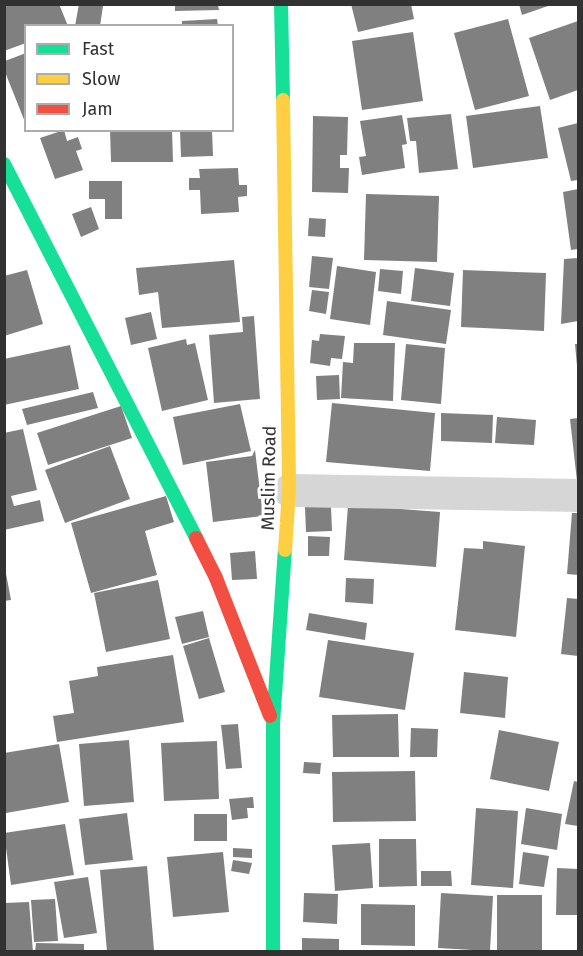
<!DOCTYPE html>
<html>
<head>
<meta charset="utf-8">
<style>
  body { margin:0 }
  #map { position:relative; width:583px; height:956px; overflow:hidden; background:#fff; font-family:"Fira Sans",sans-serif }
  div>[style] { position:absolute }
  .building>* { inset:0; background:#808080 }
  .street>* { height:33px; margin:-16.5px; padding:0 16.5px; transform-origin:16.5px; border-radius:16.5px; background:#d6d6d6 }
  .fast>* { height:14px; margin:-7px; padding:0 7px; transform-origin:7px; border-radius:7px; background:#16e098 }
  .slow>* { height:14px; margin:-7px; padding:0 7px; transform-origin:7px; border-radius:7px; background:#ffcf43 }
  .jam>* { height:14px; margin:-7px; padding:0 7px; transform-origin:7px; border-radius:7px; background:#f24e42 }
  span { translate:-50% -50%; white-space:nowrap; text-align:center; line-height:1.15; -webkit-text-stroke:6px #fff; paint-order:stroke }
  .street-label { font-size:18px; color:#323232 }
  .frame { position:absolute; inset:0; border:6px solid #323232; pointer-events:none }
  .legend { position:absolute; left:24px; top:24px; width:210px; height:108px; box-sizing:border-box; background:#fff; border:2px solid #adadad; margin:0; padding:8px 10px; list-style:none; font-size:18px; color:#323232 }
  .legend li { display:flex; align-items:center; gap:12px; height:30px }
  .legend b { width:30px; border:2px solid #adadad }
</style>
</head>
<body>
<div id="map">
  <div class="building">
    <i style="clip-path:polygon(4px 4px,59px 4px,68px 26px,26px 26px,26px 43px,4px 51px)"></i>
    <i style="clip-path:polygon(79px 4px,103px 6px,100px 26px,75px 26px)"></i>
    <i style="clip-path:polygon(351px 4px,411px 4px,414px 19px,358px 32px)"></i>
    <i style="clip-path:polygon(519px 4px,551px 4px,551px 5px,522px 15px)"></i>
    <i style="clip-path:polygon(175px 5px,218px 5px,219px 10px,175px 11px)"></i>
    <i style="clip-path:polygon(217px 19px,218px 26px,182px 26px,182px 21px)"></i>
    <i style="clip-path:polygon(508px 19px,529px 96px,475px 110px,454px 33px)"></i>
    <i style="clip-path:polygon(578px 21px,578px 90px,550px 100px,529px 38px)"></i>
    <i style="clip-path:polygon(413px 32px,423px 101px,362px 110px,352px 41px)"></i>
    <i style="clip-path:polygon(26px 53px,26px 122px,25px 122px,5px 72px,5px 61px)"></i>
    <i style="clip-path:polygon(540px 106px,548px 158px,473px 168px,466px 116px)"></i>
    <i style="clip-path:polygon(451px 114px,458px 169px,419px 173px,416px 141px,410px 141px,407px 118px)"></i>
    <i style="clip-path:polygon(402px 115px,407px 144px,402px 145px,405px 168px,362px 175px,359px 157px,366px 156px,360px 121px)"></i>
    <i style="clip-path:polygon(313px 116px,348px 117px,347px 155px,340px 155px,340px 168px,349px 168px,348px 193px,312px 192px)"></i>
    <i style="clip-path:polygon(578px 123px,578px 180px,571px 181px,558px 128px)"></i>
    <i style="clip-path:polygon(64px 130px,67px 141px,78px 137px,82px 149px,76px 151px,83px 170px,55px 179px,40px 138px)"></i>
    <i style="clip-path:polygon(110px 130px,172px 130px,173px 162px,111px 162px)"></i>
    <i style="clip-path:polygon(180px 130px,212px 130px,213px 156px,181px 157px)"></i>
    <i style="clip-path:polygon(238px 168px,239px 185px,247px 185px,247px 196px,238px 197px,239px 212px,201px 214px,200px 190px,189px 190px,189px 178px,200px 178px,199px 169px)"></i>
    <i style="clip-path:polygon(89px 181px,122px 181px,122px 219px,105px 219px,105px 199px,89px 199px)"></i>
    <i style="clip-path:polygon(578px 189px,578px 249px,571px 250px,563px 192px)"></i>
    <i style="clip-path:polygon(366px 194px,439px 196px,437px 262px,364px 260px)"></i>
    <i style="clip-path:polygon(91px 207px,99px 229px,81px 237px,72px 214px)"></i>
    <i style="clip-path:polygon(309px 218px,326px 219px,325px 237px,308px 236px)"></i>
    <i style="clip-path:polygon(312px 256px,333px 258px,329px 289px,309px 287px)"></i>
    <i style="clip-path:polygon(578px 258px,578px 321px,561px 324px,564px 259px)"></i>
    <i style="clip-path:polygon(234px 260px,240px 322px,162px 328px,158px 292px,139px 295px,136px 268px)"></i>
    <i style="clip-path:polygon(337px 266px,376px 272px,370px 325px,330px 319px)"></i>
    <i style="clip-path:polygon(415px 268px,454px 273px,450px 306px,411px 301px)"></i>
    <i style="clip-path:polygon(380px 269px,403px 271px,401px 294px,378px 291px)"></i>
    <i style="clip-path:polygon(27px 270px,43px 324px,4px 336px,4px 276px)"></i>
    <i style="clip-path:polygon(463px 270px,546px 273px,544px 331px,461px 327px)"></i>
    <i style="clip-path:polygon(312px 290px,329px 292px,326px 314px,309px 311px)"></i>
    <i style="clip-path:polygon(387px 301px,451px 310px,446px 344px,383px 335px)"></i>
    <i style="clip-path:polygon(151px 312px,157px 339px,131px 345px,125px 318px)"></i>
    <i style="clip-path:polygon(254px 316px,260px 399px,214px 403px,209px 335px,243px 332px,242px 317px)"></i>
    <i style="clip-path:polygon(320px 334px,345px 336px,342px 359px,331px 358px,330px 366px,310px 363px,312px 340px,319px 341px)"></i>
    <i style="clip-path:polygon(186px 339px,187px 345px,195px 343px,208px 400px,162px 411px,148px 348px)"></i>
    <i style="clip-path:polygon(354px 343px,395px 343px,393px 401px,341px 398px,343px 362px,353px 363px)"></i>
    <i style="clip-path:polygon(406px 344px,445px 348px,441px 404px,401px 400px)"></i>
    <i style="clip-path:polygon(575px 344px,578px 344px,578px 366px,577px 366px)"></i>
    <i style="clip-path:polygon(70px 345px,79px 389px,4px 405px,4px 359px)"></i>
    <i style="clip-path:polygon(339px 375px,340px 399px,317px 400px,316px 376px)"></i>
    <i style="clip-path:polygon(93px 392px,98px 408px,27px 425px,22px 409px)"></i>
    <i style="clip-path:polygon(332px 403px,435px 413px,430px 471px,326px 462px)"></i>
    <i style="clip-path:polygon(240px 404px,251px 451px,183px 465px,173px 417px)"></i>
    <i style="clip-path:polygon(121px 406px,132px 438px,48px 465px,37px 433px)"></i>
    <i style="clip-path:polygon(441px 413px,493px 415px,492px 443px,441px 441px)"></i>
    <i style="clip-path:polygon(497px 417px,536px 420px,534px 445px,495px 443px)"></i>
    <i style="clip-path:polygon(578px 418px,578px 481px,577px 481px,570px 419px)"></i>
    <i style="clip-path:polygon(23px 429px,37px 490px,11px 496px,14px 506px,40px 500px,44px 521px,4px 530px,4px 433px)"></i>
    <i style="clip-path:polygon(110px 446px,130px 499px,65px 523px,45px 470px)"></i>
    <i style="clip-path:polygon(255px 450px,263px 516px,213px 522px,206px 462px,252px 456px)"></i>
    <i style="clip-path:polygon(166px 496px,174px 522px,145px 531px,157px 575px,91px 593px,71px 523px)"></i>
    <i style="clip-path:polygon(348px 505px,440px 512px,436px 567px,344px 560px)"></i>
    <i style="clip-path:polygon(305px 507px,331px 507px,332px 531px,306px 532px)"></i>
    <i style="clip-path:polygon(572px 513px,578px 513px,578px 575px,567px 574px)"></i>
    <i style="clip-path:polygon(308px 536px,330px 537px,329px 556px,308px 556px)"></i>
    <i style="clip-path:polygon(483px 541px,525px 546px,516px 637px,455px 630px,464px 548px,483px 549px)"></i>
    <i style="clip-path:polygon(255px 551px,257px 579px,232px 580px,230px 553px)"></i>
    <i style="clip-path:polygon(4px 563px,11px 600px,4px 601px)"></i>
    <i style="clip-path:polygon(346px 578px,374px 579px,373px 604px,345px 602px)"></i>
    <i style="clip-path:polygon(158px 580px,170px 639px,106px 652px,94px 593px)"></i>
    <i style="clip-path:polygon(567px 598px,578px 599px,578px 656px,561px 654px)"></i>
    <i style="clip-path:polygon(203px 611px,209px 637px,182px 644px,175px 617px)"></i>
    <i style="clip-path:polygon(309px 613px,367px 623px,365px 640px,306px 630px)"></i>
    <i style="clip-path:polygon(209px 638px,225px 692px,199px 699px,183px 646px)"></i>
    <i style="clip-path:polygon(328px 640px,414px 653px,405px 710px,319px 697px)"></i>
    <i style="clip-path:polygon(173px 655px,184px 722px,57px 742px,53px 716px,74px 713px,69px 681px,98px 676px,97px 667px)"></i>
    <i style="clip-path:polygon(464px 672px,508px 677px,505px 718px,460px 713px)"></i>
    <i style="clip-path:polygon(398px 714px,399px 757px,333px 757px,332px 715px)"></i>
    <i style="clip-path:polygon(238px 724px,242px 768px,226px 769px,221px 725px)"></i>
    <i style="clip-path:polygon(411px 728px,438px 729px,437px 757px,410px 757px)"></i>
    <i style="clip-path:polygon(499px 730px,559px 742px,549px 791px,490px 779px)"></i>
    <i style="clip-path:polygon(129px 740px,134px 802px,84px 806px,79px 744px)"></i>
    <i style="clip-path:polygon(217px 741px,219px 799px,164px 801px,161px 743px)"></i>
    <i style="clip-path:polygon(59px 744px,69px 802px,6px 813px,4px 753px)"></i>
    <i style="clip-path:polygon(304px 762px,321px 763px,320px 774px,303px 773px)"></i>
    <i style="clip-path:polygon(415px 771px,416px 821px,333px 822px,332px 772px)"></i>
    <i style="clip-path:polygon(574px 781px,578px 782px,578px 826px,565px 824px)"></i>
    <i style="clip-path:polygon(253px 797px,254px 808px,247px 808px,248px 818px,232px 820px,229px 799px)"></i>
    <i style="clip-path:polygon(476px 808px,518px 811px,513px 888px,471px 885px)"></i>
    <i style="clip-path:polygon(526px 808px,562px 814px,557px 850px,521px 844px)"></i>
    <i style="clip-path:polygon(127px 813px,133px 860px,85px 865px,79px 819px)"></i>
    <i style="clip-path:polygon(194px 814px,227px 814px,227px 841px,194px 841px)"></i>
    <i style="clip-path:polygon(65px 824px,74px 875px,11px 885px,4px 833px)"></i>
    <i style="clip-path:polygon(379px 839px,416px 839px,417px 886px,379px 887px)"></i>
    <i style="clip-path:polygon(370px 843px,373px 888px,335px 891px,332px 845px)"></i>
    <i style="clip-path:polygon(233px 848px,252px 849px,252px 858px,233px 857px)"></i>
    <i style="clip-path:polygon(223px 852px,229px 912px,173px 917px,167px 857px)"></i>
    <i style="clip-path:polygon(523px 852px,549px 856px,544px 887px,519px 884px)"></i>
    <i style="clip-path:polygon(233px 860px,252px 863px,249px 874px,231px 871px)"></i>
    <i style="clip-path:polygon(147px 866px,154px 950px,107px 952px,100px 870px)"></i>
    <i style="clip-path:polygon(557px 868px,578px 869px,578px 915px,556px 915px)"></i>
    <i style="clip-path:polygon(421px 871px,451px 871px,452px 886px,421px 886px)"></i>
    <i style="clip-path:polygon(88px 877px,97px 933px,64px 938px,54px 882px)"></i>
    <i style="clip-path:polygon(304px 893px,338px 894px,337px 924px,303px 922px)"></i>
    <i style="clip-path:polygon(441px 893px,493px 896px,490px 951px,438px 948px)"></i>
    <i style="clip-path:polygon(497px 895px,542px 895px,542px 950px,497px 950px)"></i>
    <i style="clip-path:polygon(55px 899px,58px 941px,34px 942px,31px 900px)"></i>
    <i style="clip-path:polygon(29px 902px,33px 952px,4px 952px,4px 903px)"></i>
    <i style="clip-path:polygon(361px 904px,415px 905px,415px 946px,361px 945px)"></i>
    <i style="clip-path:polygon(302px 938px,339px 939px,339px 952px,302px 952px)"></i>
    <i style="clip-path:polygon(36px 943px,84px 944px,84px 952px,35px 952px)"></i>
  </div>
  <div class="street">
    <i style="left:289px;top:490px;width:289px;rotate:1deg"></i>
  </div>
  <div class="fast">
    <i style="left:281px;top:4px;width:96px;rotate:88.8deg"></i>
    <i style="left:4px;top:164px;width:420px;rotate:62.8deg"></i>
    <i style="left:273px;top:952px;width:228px;rotate:-90deg"></i>
    <i style="left:273px;top:724px;width:174px;rotate:-86.1deg"></i>
  </div>
  <div class="slow">
    <i style="left:283px;top:100px;width:390px;rotate:89.1deg"></i>
    <i style="left:289px;top:490px;width:60px;rotate:93.8deg"></i>
  </div>
  <div class="jam">
    <i style="left:196px;top:538px;width:45px;rotate:63.4deg"></i>
    <i style="left:216px;top:578px;width:148px;rotate:68.6deg"></i>
  </div>
  <div class="street-label">
    <span style="left:269px;top:478px;rotate:-89deg">Muslim Road</span>
  </div>
  <div class="frame"></div>
  <ul class="legend">
  <li><b style="height:8px;background:#16e098"></b>Fast</li>
  <li><b style="height:8px;background:#ffcf43"></b>Slow</li>
  <li><b style="height:8px;background:#f24e42"></b>Jam</li>
  </ul>
</div>
</body>
</html>
